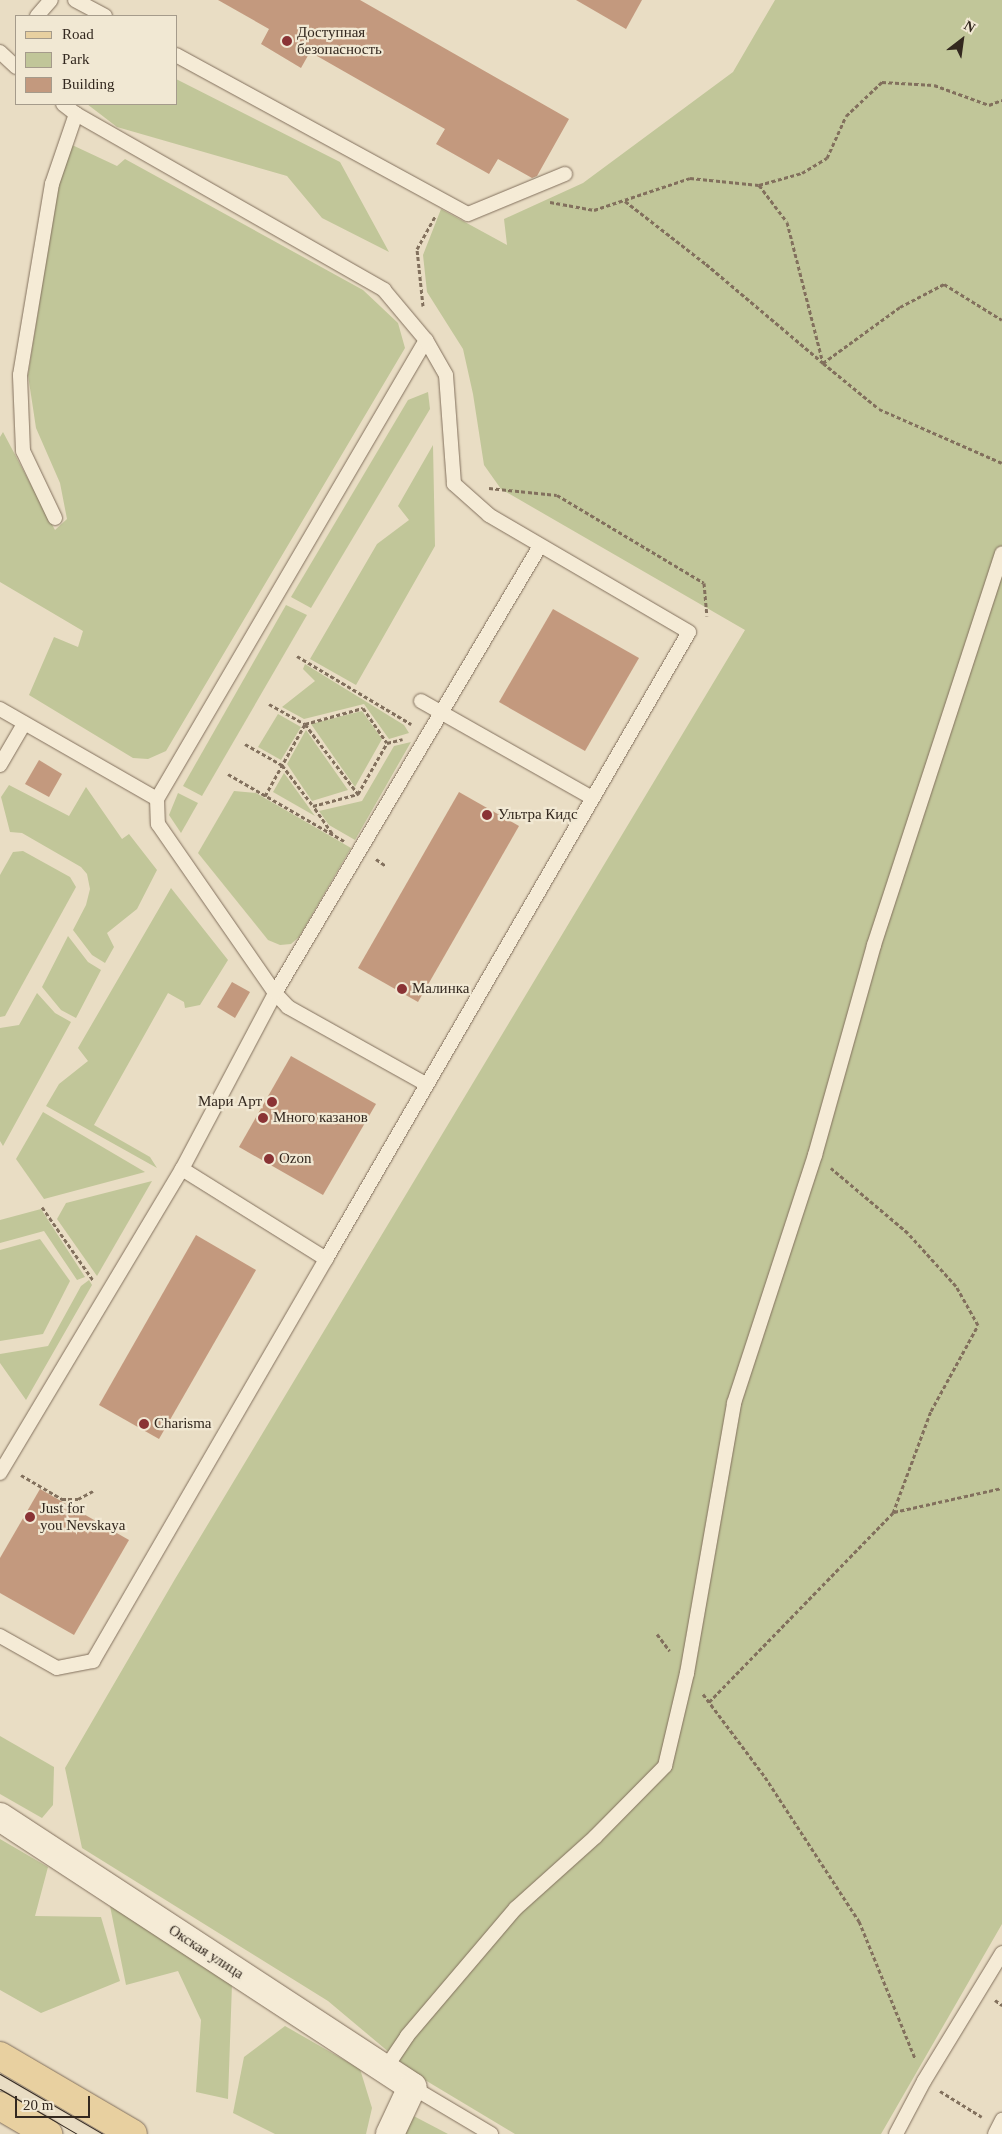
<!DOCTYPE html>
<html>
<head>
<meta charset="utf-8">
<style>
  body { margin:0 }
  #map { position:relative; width:1002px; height:2134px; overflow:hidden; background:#e9ddc4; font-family:"Times New Roman",serif }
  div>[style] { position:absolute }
  .green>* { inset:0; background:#c1c699 }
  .building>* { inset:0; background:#c3997e }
  .path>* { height:3px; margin-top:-1.5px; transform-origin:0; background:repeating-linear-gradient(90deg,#82705d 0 4px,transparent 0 6.5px) }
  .roads { filter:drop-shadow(0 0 1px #82705d) drop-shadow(0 0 1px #82705d) }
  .lane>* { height:14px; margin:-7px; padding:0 7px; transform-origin:7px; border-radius:7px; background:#f5ebd6 }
  .street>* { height:28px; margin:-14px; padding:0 14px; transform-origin:14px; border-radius:14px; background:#f5ebd6 }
  .primary>* { height:28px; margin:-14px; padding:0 14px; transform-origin:14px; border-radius:14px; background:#e8d0a0 }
  .tram>* { height:1px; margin:-0.5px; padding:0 0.5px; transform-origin:0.5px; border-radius:0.5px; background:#33281f }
  .dots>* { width:14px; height:14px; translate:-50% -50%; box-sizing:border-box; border:2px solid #f1e8d3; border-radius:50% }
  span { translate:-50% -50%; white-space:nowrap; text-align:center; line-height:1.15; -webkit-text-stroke:4.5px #f1e8d3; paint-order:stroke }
  .poi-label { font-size:15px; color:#33281f }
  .left { translate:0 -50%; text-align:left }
  .right { translate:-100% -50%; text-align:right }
  .street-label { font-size:15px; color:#33281f }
  .legend { position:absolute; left:15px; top:15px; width:162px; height:90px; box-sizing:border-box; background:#f1e8d3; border:1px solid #a59b8b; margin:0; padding:6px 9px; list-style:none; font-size:15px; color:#33281f }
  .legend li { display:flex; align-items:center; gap:10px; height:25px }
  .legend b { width:25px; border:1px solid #a59b8b }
  .north { position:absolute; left:937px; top:15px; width:50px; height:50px; -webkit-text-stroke:4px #f1e8d3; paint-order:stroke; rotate:30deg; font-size:14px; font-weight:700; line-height:20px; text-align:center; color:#33281f }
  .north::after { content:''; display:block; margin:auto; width:18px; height:22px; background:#33281f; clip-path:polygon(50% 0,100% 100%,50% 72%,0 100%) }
  .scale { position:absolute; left:15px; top:2096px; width:75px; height:22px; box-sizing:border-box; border:2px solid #33281f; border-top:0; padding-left:6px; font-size:15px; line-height:18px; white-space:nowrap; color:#33281f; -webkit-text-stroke:4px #f1e8d3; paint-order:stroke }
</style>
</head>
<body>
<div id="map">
  <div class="green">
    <i style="clip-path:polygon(775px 0,1002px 0,1002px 1924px,881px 2134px,515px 2134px,415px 2074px,328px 2001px,82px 1848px,65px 1768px,175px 1579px,745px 630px,501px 489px,484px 465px,473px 394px,463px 349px,427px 292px,423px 255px,441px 209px,507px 245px,504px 219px,583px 183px,733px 72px)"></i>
    <i style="clip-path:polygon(176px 79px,340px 162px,389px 252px,322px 218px,287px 176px,117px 127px,87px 104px,176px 104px)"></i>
    <i style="clip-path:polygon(70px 144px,117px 166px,125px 159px,363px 290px,398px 323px,405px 348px,166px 751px,148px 759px,133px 758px,29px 695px,54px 637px,78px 647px,83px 631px,0 582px,0 437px,3px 432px,55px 530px,67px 519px,60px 483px,36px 428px,28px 375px,58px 184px)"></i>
    <i style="clip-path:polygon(428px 392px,430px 409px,311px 608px,291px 597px,408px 400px)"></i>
    <i style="clip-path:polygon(433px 445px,435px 546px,356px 685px,310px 659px,377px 544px,409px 520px,398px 506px)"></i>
    <i style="clip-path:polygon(286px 605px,307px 615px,202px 796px,183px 786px)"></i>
    <i style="clip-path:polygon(305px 664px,404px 725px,409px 733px,389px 739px,364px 704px,304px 719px,282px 707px,315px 681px,303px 669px)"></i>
    <i style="clip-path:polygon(362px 711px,382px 739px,355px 787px,311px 724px)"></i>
    <i style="clip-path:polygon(278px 714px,301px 727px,281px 760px,258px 747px)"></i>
    <i style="clip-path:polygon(306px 730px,348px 790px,312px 801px,287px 764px)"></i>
    <i style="clip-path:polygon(411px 742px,355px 840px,329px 825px,319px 811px,362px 801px,394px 746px)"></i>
    <i style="clip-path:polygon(284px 773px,315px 816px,273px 792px)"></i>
    <i style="clip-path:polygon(9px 785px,69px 816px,86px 787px,122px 839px,129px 834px,157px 870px,137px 909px,107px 933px,114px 947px,105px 963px,92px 955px,73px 930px,86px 905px,90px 889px,87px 874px,81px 867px,22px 833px,10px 832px,1px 797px)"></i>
    <i style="clip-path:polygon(234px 791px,256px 793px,351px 848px,299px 937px,291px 944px,280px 945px,268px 940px,198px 853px)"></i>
    <i style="clip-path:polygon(178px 793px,198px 803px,181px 833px,169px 815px)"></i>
    <i style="clip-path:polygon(23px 851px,70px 877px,76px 887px,5px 1016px,0 1017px,0 875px,13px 852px)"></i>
    <i style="clip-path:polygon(171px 888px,228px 960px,200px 1005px,185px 1008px,184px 1002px,168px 993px,94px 1125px,150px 1157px,157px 1168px,46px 1106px,59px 1084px,88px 1061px,78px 1048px)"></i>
    <i style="clip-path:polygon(68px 936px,88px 962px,101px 970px,76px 1018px,61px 1010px,42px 987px)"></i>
    <i style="clip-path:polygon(37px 993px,55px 1013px,71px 1022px,3px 1146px,0 1141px,0 1028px,19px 1025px)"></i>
    <i style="clip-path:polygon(43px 1112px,145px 1172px,44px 1199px,16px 1159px)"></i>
    <i style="clip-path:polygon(152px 1181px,97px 1276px,57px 1219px,66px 1203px)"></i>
    <i style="clip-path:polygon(41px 1209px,85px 1277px,77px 1280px,44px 1231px,0 1243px,0 1220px)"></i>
    <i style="clip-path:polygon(40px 1239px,70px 1281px,43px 1334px,0 1341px,0 1250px)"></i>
    <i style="clip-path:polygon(89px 1280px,92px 1285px,26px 1400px,0 1363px,0 1354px,48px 1346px,81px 1286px)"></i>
    <i style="clip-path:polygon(0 1736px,54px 1767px,53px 1805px,42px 1818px,0 1794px)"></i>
    <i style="clip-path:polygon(0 1839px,48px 1867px,35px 1916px,101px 1917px,120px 1981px,41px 2013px,0 1990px)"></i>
    <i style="clip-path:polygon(110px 1906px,186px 1951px,232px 1984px,228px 2099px,196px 2092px,201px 2020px,178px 1971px,126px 1985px)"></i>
    <i style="clip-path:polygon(285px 2026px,360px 2069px,372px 2108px,366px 2134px,275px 2134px,233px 2113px,244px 2057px)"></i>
    <i style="clip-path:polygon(406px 2112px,448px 2134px,397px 2134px)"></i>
  </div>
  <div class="building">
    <i style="clip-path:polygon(218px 0,360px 0,569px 119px,537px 176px,532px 178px,498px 159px,489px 174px,436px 144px,445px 129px,310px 52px,301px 68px,261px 44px,269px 29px)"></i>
    <i style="clip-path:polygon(576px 0,642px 0,626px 29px)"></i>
    <i style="clip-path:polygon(553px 609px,639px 658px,585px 751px,499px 702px)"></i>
    <i style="clip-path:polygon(39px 760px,62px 774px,49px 797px,25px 784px)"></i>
    <i style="clip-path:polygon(459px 792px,519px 826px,418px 1002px,358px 968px)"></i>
    <i style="clip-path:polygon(232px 982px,250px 992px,235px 1018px,217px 1007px)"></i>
    <i style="clip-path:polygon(291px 1056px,376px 1104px,323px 1195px,239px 1147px)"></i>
    <i style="clip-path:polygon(196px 1235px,256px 1270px,159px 1439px,99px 1405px)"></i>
    <i style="clip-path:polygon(40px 1489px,129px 1540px,74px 1635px,0 1593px,0 1558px)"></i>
  </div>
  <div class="path">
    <i style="left:759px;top:185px;width:45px;rotate:-15.6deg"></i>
    <i style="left:802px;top:173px;width:29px;rotate:-31deg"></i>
    <i style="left:827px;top:158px;width:46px;rotate:-65.7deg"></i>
    <i style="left:846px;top:116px;width:50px;rotate:-43.4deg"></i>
    <i style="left:882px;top:82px;width:52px;rotate:3.3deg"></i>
    <i style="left:934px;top:85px;width:59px;rotate:20deg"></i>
    <i style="left:989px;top:105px;width:14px;rotate:-21deg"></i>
    <i style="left:625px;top:201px;width:103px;rotate:37.9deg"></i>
    <i style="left:706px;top:264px;width:153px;rotate:40.2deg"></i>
    <i style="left:823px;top:363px;width:95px;rotate:-36deg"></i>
    <i style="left:900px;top:307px;width:50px;rotate:-27.6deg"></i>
    <i style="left:944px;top:284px;width:68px;rotate:31.8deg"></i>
    <i style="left:550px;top:202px;width:45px;rotate:10.3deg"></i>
    <i style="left:594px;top:210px;width:101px;rotate:-18.4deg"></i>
    <i style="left:690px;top:178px;width:69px;rotate:5.8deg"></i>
    <i style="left:759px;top:185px;width:46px;rotate:52.9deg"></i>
    <i style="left:787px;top:222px;width:146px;rotate:75.7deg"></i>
    <i style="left:823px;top:363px;width:72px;rotate:39.4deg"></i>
    <i style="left:879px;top:409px;width:134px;rotate:23.7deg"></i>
    <i style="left:423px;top:306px;width:57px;rotate:-96deg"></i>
    <i style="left:417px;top:249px;width:37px;rotate:-61deg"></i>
    <i style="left:489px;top:488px;width:68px;rotate:5.9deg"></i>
    <i style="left:557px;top:495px;width:171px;rotate:30.9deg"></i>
    <i style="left:704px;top:583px;width:33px;rotate:85deg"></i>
    <i style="left:297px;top:656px;width:133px;rotate:30.8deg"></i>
    <i style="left:269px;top:704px;width:41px;rotate:29.1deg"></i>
    <i style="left:305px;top:724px;width:60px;rotate:-15.4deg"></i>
    <i style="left:363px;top:708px;width:42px;rotate:55.6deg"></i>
    <i style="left:245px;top:744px;width:43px;rotate:29.6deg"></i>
    <i style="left:282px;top:765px;width:51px;rotate:52.9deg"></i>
    <i style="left:228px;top:774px;width:134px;rotate:30deg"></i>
    <i style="left:265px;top:796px;width:82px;rotate:-60.9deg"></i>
    <i style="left:305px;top:724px;width:88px;rotate:52.9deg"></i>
    <i style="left:332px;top:833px;width:33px;rotate:-125deg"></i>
    <i style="left:313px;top:806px;width:47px;rotate:-14.9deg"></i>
    <i style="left:358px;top:794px;width:59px;rotate:-60.4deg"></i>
    <i style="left:387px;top:743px;width:16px;rotate:-14deg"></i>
    <i style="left:376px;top:859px;width:12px;rotate:35deg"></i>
    <i style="left:42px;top:1207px;width:89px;rotate:55.1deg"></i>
    <i style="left:21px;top:1475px;width:48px;rotate:30.3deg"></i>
    <i style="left:62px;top:1499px;width:16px"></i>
    <i style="left:78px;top:1499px;width:17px;rotate:-28deg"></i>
    <i style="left:894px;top:1512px;width:111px;rotate:-12.5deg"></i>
    <i style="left:657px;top:1634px;width:21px;rotate:53deg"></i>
    <i style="left:703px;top:1694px;width:104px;rotate:53.2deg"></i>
    <i style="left:765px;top:1777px;width:172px;rotate:56.9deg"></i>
    <i style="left:859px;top:1921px;width:148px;rotate:67.8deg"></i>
    <i style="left:709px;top:1702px;width:264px;rotate:-45.8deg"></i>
    <i style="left:893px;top:1513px;width:109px;rotate:-69.6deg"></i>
    <i style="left:931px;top:1411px;width:98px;rotate:-61.3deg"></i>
    <i style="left:978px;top:1325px;width:45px;rotate:-119.4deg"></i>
    <i style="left:956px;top:1286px;width:72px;rotate:-132.2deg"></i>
    <i style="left:908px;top:1233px;width:101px;rotate:-139.8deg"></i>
    <i style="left:995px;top:2000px;width:9px;rotate:36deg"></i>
    <i style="left:940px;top:2091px;width:49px;rotate:31.8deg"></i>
  </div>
  <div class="roads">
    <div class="lane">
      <i style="left:75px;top:0;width:34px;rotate:28deg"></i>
      <i style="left:37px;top:16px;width:21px;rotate:-49deg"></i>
      <i style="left:0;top:52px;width:22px;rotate:43deg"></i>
      <i style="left:176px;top:55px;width:332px;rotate:28.6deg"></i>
      <i style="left:468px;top:214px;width:105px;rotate:-22.4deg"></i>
      <i style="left:63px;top:104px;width:16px;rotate:38deg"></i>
      <i style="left:76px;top:114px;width:355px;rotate:29.7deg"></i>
      <i style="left:384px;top:290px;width:65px;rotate:50deg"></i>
      <i style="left:426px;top:340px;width:532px;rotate:120.37deg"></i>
      <i style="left:157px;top:799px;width:25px;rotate:88deg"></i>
      <i style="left:158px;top:824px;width:206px;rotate:55.3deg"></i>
      <i style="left:275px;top:993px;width:19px;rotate:47deg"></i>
      <i style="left:288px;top:1007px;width:158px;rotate:29.2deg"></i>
      <i style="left:55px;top:518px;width:74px;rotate:-115.5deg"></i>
      <i style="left:23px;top:451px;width:76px;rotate:-92.3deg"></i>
      <i style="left:20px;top:375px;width:194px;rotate:-80.5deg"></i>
      <i style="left:52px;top:184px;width:74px;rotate:-71.1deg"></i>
      <i style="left:421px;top:701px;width:195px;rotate:29.5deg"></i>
      <i style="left:0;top:709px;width:181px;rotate:29.8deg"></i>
      <i style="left:0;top:765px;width:48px;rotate:-59.7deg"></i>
      <i style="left:182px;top:1169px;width:170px;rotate:32deg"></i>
      <i style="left:326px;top:1259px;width:724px;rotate:-59.93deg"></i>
      <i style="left:689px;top:632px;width:232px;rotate:-149.7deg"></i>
      <i style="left:489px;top:515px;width:47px;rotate:-138.5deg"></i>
      <i style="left:454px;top:484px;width:109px;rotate:-94.2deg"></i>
      <i style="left:446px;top:375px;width:40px;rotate:-119.7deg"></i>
      <i style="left:0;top:1473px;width:354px;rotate:-59.1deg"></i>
      <i style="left:182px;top:1169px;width:199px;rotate:-62.1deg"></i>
      <i style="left:275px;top:993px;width:520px;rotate:-59.34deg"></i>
      <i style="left:0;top:1636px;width:65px;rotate:29.3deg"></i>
      <i style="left:57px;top:1668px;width:37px;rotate:-11deg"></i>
      <i style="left:93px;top:1661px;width:465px;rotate:-59.9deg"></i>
      <i style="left:385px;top:2069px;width:40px;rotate:-56deg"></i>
      <i style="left:407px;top:2036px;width:168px;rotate:-49.6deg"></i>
      <i style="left:516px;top:1908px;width:106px;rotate:-41.9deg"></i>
      <i style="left:595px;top:1837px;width:100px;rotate:-45.4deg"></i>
      <i style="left:665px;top:1766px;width:96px;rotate:-76.7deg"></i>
      <i style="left:687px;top:1673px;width:274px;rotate:-80.1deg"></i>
      <i style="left:734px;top:1403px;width:261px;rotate:-71.9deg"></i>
      <i style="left:815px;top:1155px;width:218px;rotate:-74.3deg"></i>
      <i style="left:874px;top:945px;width:412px;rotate:-71.9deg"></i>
      <i style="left:412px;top:2087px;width:92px;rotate:30.7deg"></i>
      <i style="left:896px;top:2134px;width:60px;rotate:-62.2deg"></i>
      <i style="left:924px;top:2081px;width:150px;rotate:-58.6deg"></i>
      <i style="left:995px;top:2134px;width:16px;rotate:-63deg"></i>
    </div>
    <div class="street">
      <i style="left:0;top:1817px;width:493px;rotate:33.2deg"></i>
      <i style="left:412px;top:2087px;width:52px;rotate:115.1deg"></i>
    </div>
    <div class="primary">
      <i style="left:0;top:2056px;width:154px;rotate:30.4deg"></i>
      <i style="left:0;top:2106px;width:56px;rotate:30.3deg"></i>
    </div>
  </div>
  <div class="tram">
    <i style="left:0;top:2074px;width:119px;rotate:30.2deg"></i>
    <i style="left:0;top:2089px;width:89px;rotate:30.3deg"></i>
  </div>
  <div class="dots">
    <i style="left:287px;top:41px;background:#8a3335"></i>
    <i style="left:487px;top:815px;background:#8a3335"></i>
    <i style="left:402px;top:989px;background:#8a3335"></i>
    <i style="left:272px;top:1102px;background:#8a3335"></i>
    <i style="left:263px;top:1118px;background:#8a3335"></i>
    <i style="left:269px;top:1159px;background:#8a3335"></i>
    <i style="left:144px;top:1424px;background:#8a3335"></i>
    <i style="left:30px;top:1517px;background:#8a3335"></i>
  </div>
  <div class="poi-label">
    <span class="left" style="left:297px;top:41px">Доступная<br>безопасность</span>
    <span class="left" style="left:498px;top:815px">Ультра Кидс</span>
    <span class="left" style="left:412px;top:989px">Малинка</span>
    <span class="right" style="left:262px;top:1102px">Мари Арт</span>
    <span class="left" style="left:273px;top:1118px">Много казанов</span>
    <span class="left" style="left:279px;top:1159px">Ozon</span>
    <span class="left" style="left:154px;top:1424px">Charisma</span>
    <span class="left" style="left:40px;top:1517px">Just for<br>you Nevskaya</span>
  </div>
  <div class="street-label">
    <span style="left:206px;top:1952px;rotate:33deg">Окская улица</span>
  </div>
  <ul class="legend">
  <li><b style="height:6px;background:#e8d0a0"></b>Road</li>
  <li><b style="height:14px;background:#c1c699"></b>Park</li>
  <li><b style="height:14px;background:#c3997e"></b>Building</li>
  </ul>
  <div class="north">N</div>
  <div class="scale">20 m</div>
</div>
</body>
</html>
